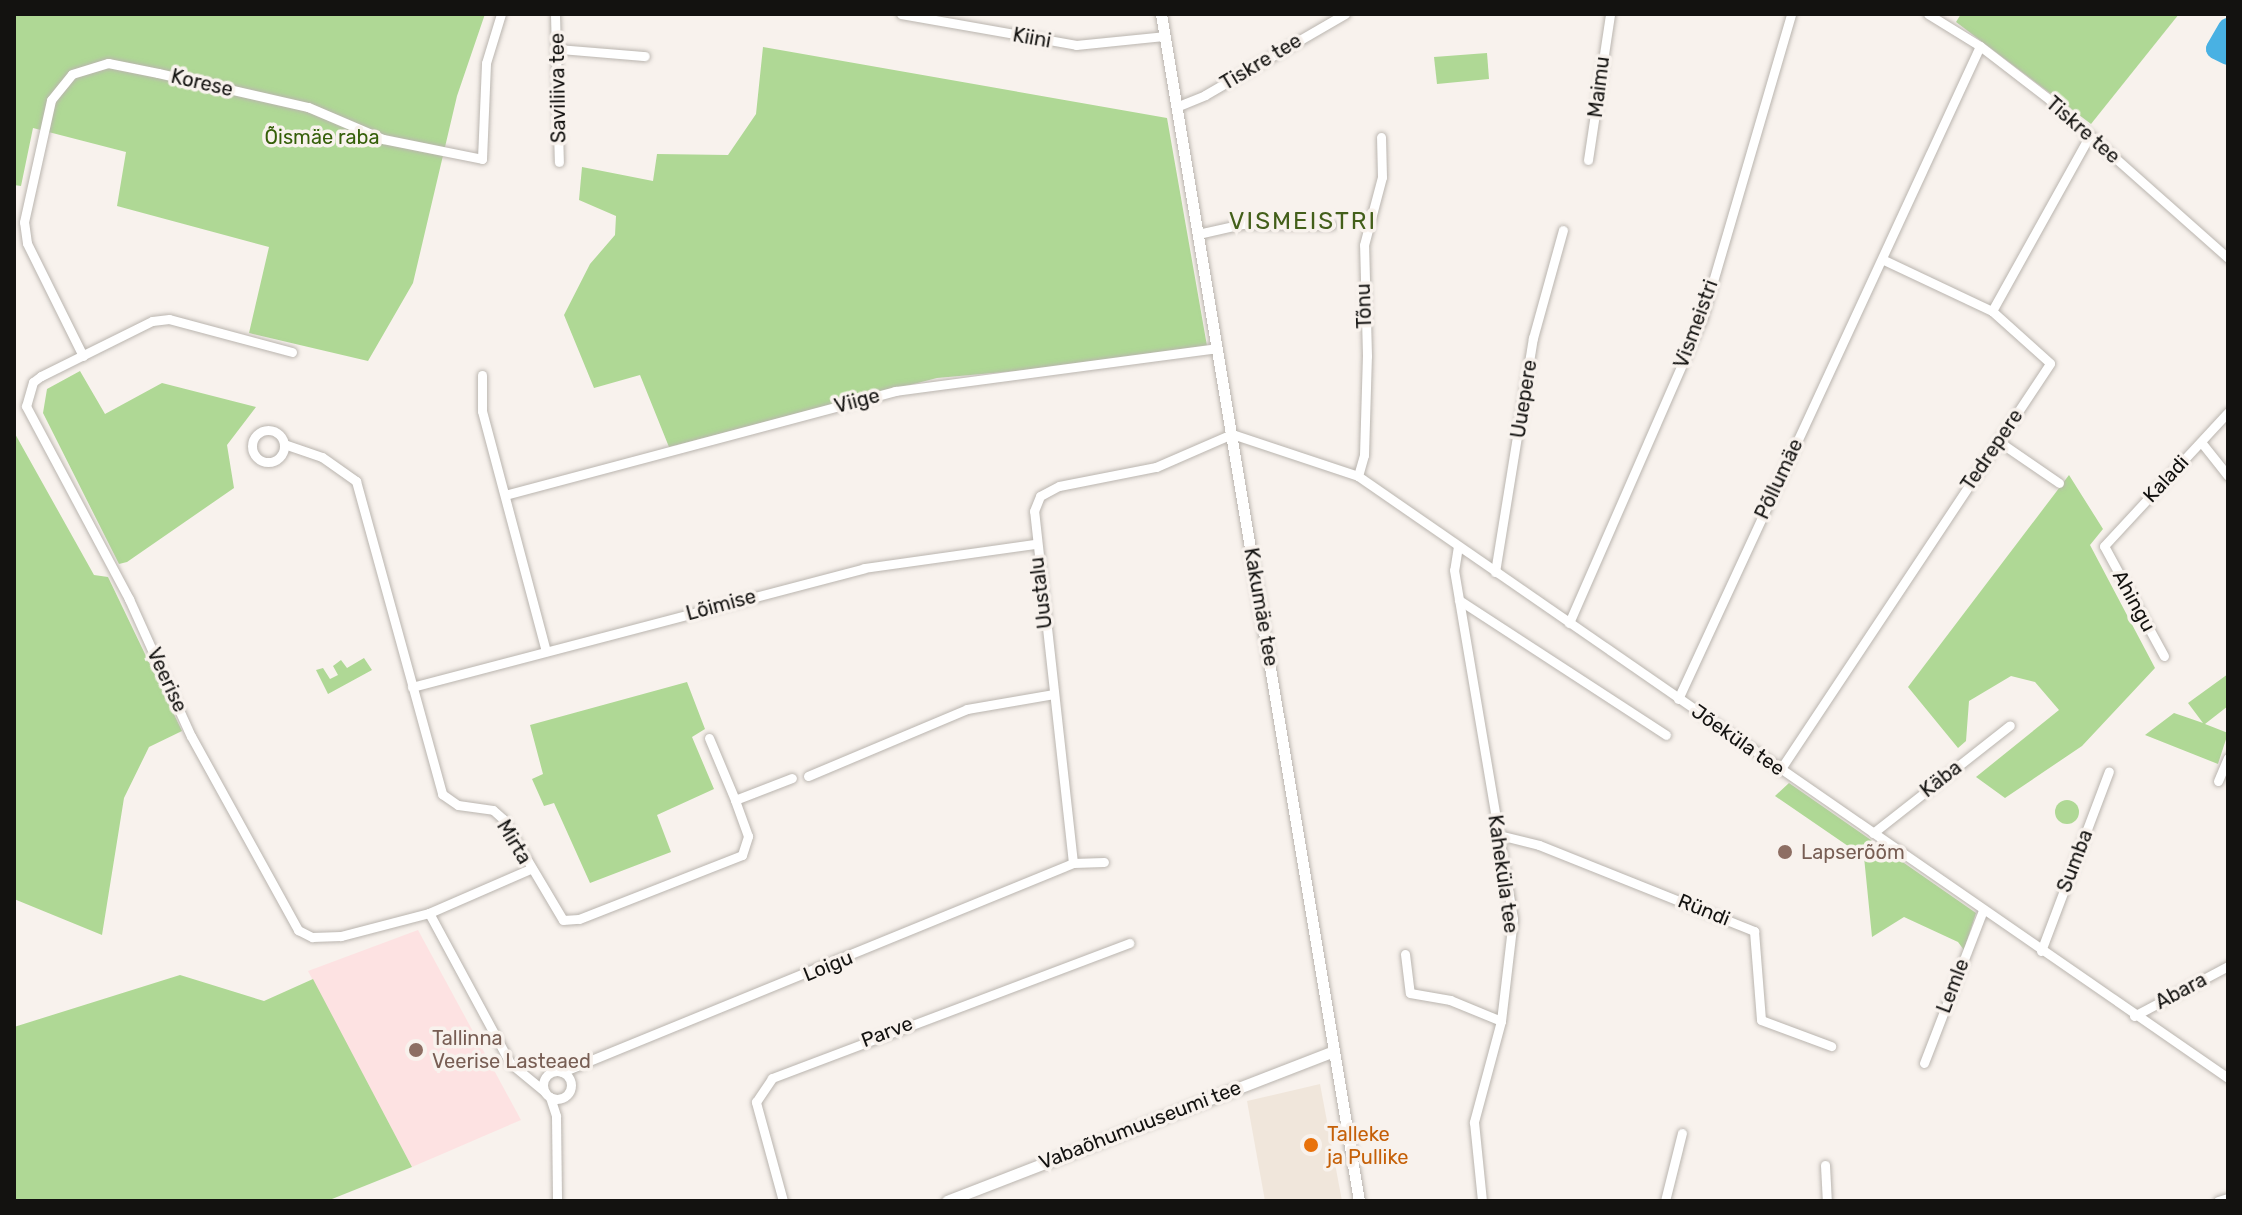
<!DOCTYPE html>
<html>
<head>
<meta charset="utf-8">
<style>
  body { margin:0 }
  #map { position:relative; width:2242px; height:1215px; overflow:hidden; background:#f8f2ed; font-family:Rubik,sans-serif }
  div>[style] { position:absolute }
  .built>* { inset:0; background:#f0e6db }
  .education>* { inset:0; background:#fde2e2 }
  .green>* { inset:0; background:#afd895 }
  .round { border-radius:50% }
  .river>* { height:20px; margin:-10px; padding:0 10px; transform-origin:10px; border-radius:10px; background:#49b1e3 }
  .roads { filter:drop-shadow(0 0 2px #bab5af) drop-shadow(0 0 2px #bab5af) }
  .minor>* { height:9px; margin:-4.5px; padding:0 4.5px; transform-origin:4.5px; border-radius:4.5px; background:#fff }
  .minor>.ring { margin:-4.5px; padding:0; box-sizing:content-box; background:none; border:9px solid #fff; border-radius:50% }
  .tertiary>* { height:11px; margin:-5.5px; padding:0 5.5px; transform-origin:5.5px; border-radius:5.5px; background:#fff }
  .dots>* { width:22px; height:22px; translate:-50% -50%; box-sizing:border-box; border:4px solid #f8f2ed; border-radius:50% }
  span { translate:-50% -50%; white-space:nowrap; text-align:center; line-height:1.15; -webkit-text-stroke:7px #f8f2ed; paint-order:stroke }
  .street-label { font-size:20px; color:#131210 }
  .park-label { font-size:20px; color:#355f09 }
  .education-label { font-size:20px; color:#785e54 }
  .left { translate:0 -50%; text-align:left }
  .food-label { font-size:20px; color:#c56008 }
  .quarter-label { font-size:24px; color:#435f1a; letter-spacing:2px }
  .frame { position:absolute; inset:0; border:16px solid #131210; pointer-events:none }
</style>
</head>
<body>
<div id="map">
  <div class="built">
    <i style="clip-path:polygon(1320px 1084px,1342px 1201px,1265px 1201px,1247px 1101px)"></i>
  </div>
  <div class="education">
    <i style="clip-path:polygon(418px 930px,521px 1120px,412px 1167px,308px 971px)"></i>
  </div>
  <div class="green">
    <i style="clip-path:polygon(14px 14px,485px 14px,457px 96px,413px 283px,368px 361px,249px 333px,269px 247px,117px 206px,126px 152px,33px 128px,21px 186px,14px 185px)"></i>
    <i style="clip-path:polygon(1961px 14px,2179px 14px,2091px 124px,1956px 22px)"></i>
    <i style="clip-path:polygon(763px 47px,1167px 118px,1207px 346px,1095px 364px,937px 378px,669px 447px,640px 375px,594px 388px,564px 315px,590px 264px,615px 235px,616px 216px,579px 200px,582px 167px,653px 181px,657px 154px,728px 155px,756px 114px)"></i>
    <i style="clip-path:polygon(1487px 53px,1489px 79px,1437px 84px,1434px 57px)"></i>
    <i style="clip-path:polygon(80px 371px,105px 414px,162px 383px,256px 407px,227px 445px,234px 488px,127px 562px,119px 564px,43px 413px,47px 389px)"></i>
    <i style="clip-path:polygon(14px 432px,94px 575px,108px 577px,182px 731px,149px 747px,124px 798px,102px 935px,14px 899px)"></i>
    <i style="clip-path:polygon(2069px 475px,2103px 529px,2090px 545px,2155px 668px,2082px 746px,2005px 798px,1976px 777px,2059px 710px,2035px 682px,2011px 676px,1969px 701px,1966px 741px,1958px 748px,1908px 687px)"></i>
    <i style="clip-path:polygon(364px 658px,372px 670px,328px 694px,316px 670px,323px 668px,330px 679px,338px 675px,333px 666px,341px 660px,347px 668px)"></i>
    <i style="clip-path:polygon(2228px 674px,2228px 706px,2205px 724px,2228px 733px,2218px 764px,2145px 735px,2174px 713px,2203px 723px,2188px 703px)"></i>
    <i style="clip-path:polygon(687px 682px,705px 729px,692px 737px,714px 789px,657px 815px,671px 852px,590px 883px,554px 803px,544px 806px,532px 779px,543px 774px,530px 725px)"></i>
    <i style="clip-path:polygon(1789px 783px,1976px 913px,1964px 950px,1958px 942px,1904px 917px,1872px 937px,1864px 857px,1775px 796px)"></i>
    <i class="round" style="left:2055px;top:800px;width:24px;height:24px"></i>
    <i style="clip-path:polygon(180px 975px,264px 1001px,313px 979px,412px 1167px,327px 1201px,14px 1201px,14px 1027px)"></i>
  </div>
  <div class="river">
    <i style="left:2228px;top:28px;width:24px;rotate:120deg"></i>
    <i style="left:2216px;top:49px;width:13px;rotate:27deg"></i>
  </div>
  <div class="roads">
    <div class="minor">
      <i style="left:555px;top:14px;width:148px;rotate:88.5deg"></i>
      <i style="left:901px;top:14px;width:178px;rotate:10deg"></i>
      <i style="left:1076px;top:45px;width:88px;rotate:-5.8deg"></i>
      <i style="left:1928px;top:14px;width:61px;rotate:31.6deg"></i>
      <i style="left:1980px;top:46px;width:88px;rotate:37.6deg"></i>
      <i style="left:2050px;top:100px;width:238px;rotate:41.6deg"></i>
      <i style="left:559px;top:49px;width:86px;rotate:4.7deg"></i>
      <i style="left:1176px;top:107px;width:31px;rotate:-22deg"></i>
      <i style="left:1205px;top:95px;width:162px;rotate:-30.1deg"></i>
      <i style="left:1588px;top:160px;width:148px;rotate:-81.4deg"></i>
      <i style="left:1198px;top:234px;width:45px;rotate:-12.8deg"></i>
      <i style="left:1242px;top:224px;width:89px;rotate:0.6deg"></i>
      <i style="left:1884px;top:260px;width:119px;rotate:25.3deg"></i>
      <i style="left:292px;top:352px;width:127px;rotate:-165deg"></i>
      <i style="left:169px;top:319px;width:17px;rotate:173deg"></i>
      <i style="left:152px;top:321px;width:124px;rotate:153.6deg"></i>
      <i style="left:41px;top:376px;width:10px;rotate:143deg"></i>
      <i style="left:33px;top:382px;width:25px;rotate:106deg"></i>
      <i style="left:26px;top:406px;width:219px;rotate:61.9deg"></i>
      <i style="left:129px;top:599px;width:150px;rotate:65.7deg"></i>
      <i style="left:191px;top:736px;width:222px;rotate:61.1deg"></i>
      <i style="left:298px;top:930px;width:16px;rotate:27deg"></i>
      <i style="left:312px;top:937px;width:29px;rotate:-2deg"></i>
      <i style="left:341px;top:936px;width:91px;rotate:-14.6deg"></i>
      <i style="left:429px;top:913px;width:170px;rotate:61.6deg"></i>
      <i style="left:510px;top:1063px;width:44px;rotate:39.5deg"></i>
      <i style="left:83px;top:356px;width:126px;rotate:-116.4deg"></i>
      <i style="left:27px;top:243px;width:21px;rotate:-98deg"></i>
      <i style="left:24px;top:222px;width:125px;rotate:-77.5deg"></i>
      <i style="left:51px;top:100px;width:33px;rotate:-51deg"></i>
      <i style="left:72px;top:74px;width:38px;rotate:-17deg"></i>
      <i style="left:108px;top:63px;width:51px;rotate:11.3deg"></i>
      <i style="left:158px;top:73px;width:154px;rotate:12.8deg"></i>
      <i style="left:308px;top:107px;width:82px;rotate:23.1deg"></i>
      <i style="left:383px;top:139px;width:101px;rotate:11.4deg"></i>
      <i style="left:482px;top:159px;width:96px;rotate:-87.6deg"></i>
      <i style="left:486px;top:63px;width:51px;rotate:-73deg"></i>
      <i style="left:482px;top:375px;width:36px;rotate:90deg"></i>
      <i style="left:482px;top:411px;width:248px;rotate:75.1deg"></i>
      <i class="ring" style="left:252px;top:430px;width:23px;height:23px"></i>
      <i style="left:1998px;top:441px;width:74px;rotate:34.5deg"></i>
      <i style="left:2201px;top:442px;width:43px;rotate:51.5deg"></i>
      <i style="left:284px;top:444px;width:40px;rotate:18.9deg"></i>
      <i style="left:322px;top:457px;width:42px;rotate:35.2deg"></i>
      <i style="left:356px;top:481px;width:325px;rotate:74.6deg"></i>
      <i style="left:442px;top:794px;width:19px;rotate:35deg"></i>
      <i style="left:458px;top:805px;width:35px;rotate:8deg"></i>
      <i style="left:493px;top:810px;width:13px;rotate:42deg"></i>
      <i style="left:503px;top:819px;width:117px;rotate:59.3deg"></i>
      <i style="left:563px;top:920px;width:16px;rotate:-4deg"></i>
      <i style="left:579px;top:919px;width:175px;rotate:-21.4deg"></i>
      <i style="left:742px;top:855px;width:20px;rotate:-72deg"></i>
      <i style="left:748px;top:836px;width:38px;rotate:-110deg"></i>
      <i style="left:735px;top:800px;width:61px;rotate:-21.1deg"></i>
      <i style="left:1358px;top:476px;width:22px;rotate:-74deg"></i>
      <i style="left:1364px;top:455px;width:99px;rotate:-88.3deg"></i>
      <i style="left:1367px;top:356px;width:111px;rotate:-91.5deg"></i>
      <i style="left:1364px;top:245px;width:70px;rotate:-75.2deg"></i>
      <i style="left:1382px;top:177px;width:40px;rotate:-91.4deg"></i>
      <i style="left:505px;top:495px;width:404px;rotate:-14.9deg"></i>
      <i style="left:895px;top:391px;width:325px;rotate:-7.6deg"></i>
      <i style="left:1458px;top:546px;width:24px;rotate:99deg"></i>
      <i style="left:1454px;top:570px;width:354px;rotate:80.4deg"></i>
      <i style="left:1513px;top:919px;width:103px;rotate:96.7deg"></i>
      <i style="left:1501px;top:1021px;width:105px;rotate:105deg"></i>
      <i style="left:1474px;top:1122px;width:79px;rotate:84.2deg"></i>
      <i style="left:1495px;top:572px;width:237px;rotate:-80.8deg"></i>
      <i style="left:1533px;top:338px;width:112px;rotate:-74.5deg"></i>
      <i style="left:1459px;top:600px;width:247px;rotate:33.1deg"></i>
      <i style="left:1569px;top:623px;width:332px;rotate:-66.4deg"></i>
      <i style="left:1702px;top:319px;width:318px;rotate:-73.7deg"></i>
      <i style="left:2164px;top:656px;width:125px;rotate:-118.6deg"></i>
      <i style="left:2104px;top:546px;width:183px;rotate:-47.2deg"></i>
      <i style="left:412px;top:687px;width:467px;rotate:-14.7deg"></i>
      <i style="left:864px;top:568px;width:173px;rotate:-8deg"></i>
      <i style="left:1678px;top:699px;width:719px;rotate:-65.18deg"></i>
      <i style="left:709px;top:738px;width:67px;rotate:67.2deg"></i>
      <i style="left:1780px;top:770px;width:488px;rotate:-56.4deg"></i>
      <i style="left:2050px;top:363px;width:78px;rotate:-138.1deg"></i>
      <i style="left:1992px;top:311px;width:201px;rotate:-60.9deg"></i>
      <i style="left:808px;top:776px;width:173px;rotate:-22.8deg"></i>
      <i style="left:967px;top:709px;width:88px;rotate:-9.8deg"></i>
      <i style="left:2218px;top:781px;width:25px;rotate:-67deg"></i>
      <i style="left:1873px;top:833px;width:174px;rotate:-38.2deg"></i>
      <i style="left:1499px;top:835px;width:41px;rotate:14deg"></i>
      <i style="left:1539px;top:845px;width:232px;rotate:21.8deg"></i>
      <i style="left:1754px;top:931px;width:89px;rotate:85.5deg"></i>
      <i style="left:1761px;top:1020px;width:75px;rotate:20.4deg"></i>
      <i style="left:1073px;top:863px;width:354px;rotate:-96.3deg"></i>
      <i style="left:1034px;top:511px;width:16px;rotate:-68deg"></i>
      <i style="left:1040px;top:496px;width:21px;rotate:-28deg"></i>
      <i style="left:1059px;top:486px;width:99px;rotate:-11.1deg"></i>
      <i style="left:1156px;top:467px;width:83px;rotate:-23.5deg"></i>
      <i style="left:1232px;top:434px;width:133px;rotate:18.4deg"></i>
      <i style="left:1358px;top:476px;width:1058px;rotate:34.68deg"></i>
      <i style="left:429px;top:913px;width:110px;rotate:-23.5deg"></i>
      <i style="left:2041px;top:951px;width:192px;rotate:-69.3deg"></i>
      <i style="left:1405px;top:954px;width:39px;rotate:83deg"></i>
      <i style="left:1410px;top:993px;width:41px;rotate:9.9deg"></i>
      <i style="left:1450px;top:1000px;width:55px;rotate:22.4deg"></i>
      <i style="left:2134px;top:1016px;width:106px;rotate:-28deg"></i>
      <i style="left:1924px;top:1063px;width:164px;rotate:-68.9deg"></i>
      <i class="ring" style="left:543px;top:1071px;width:19px;height:19px"></i>
      <i style="left:562px;top:1072px;width:552px;rotate:-22.24deg"></i>
      <i style="left:1073px;top:863px;width:31px;rotate:-2deg"></i>
      <i style="left:550px;top:1097px;width:20px;rotate:72deg"></i>
      <i style="left:556px;top:1116px;width:85px;rotate:89.3deg"></i>
      <i style="left:1825px;top:1165px;width:36px;rotate:87deg"></i>
      <i style="left:783px;top:1201px;width:103px;rotate:-105.3deg"></i>
      <i style="left:756px;top:1102px;width:29px;rotate:-56deg"></i>
      <i style="left:772px;top:1078px;width:382px;rotate:-20.7deg"></i>
      <i style="left:1665px;top:1201px;width:70px;rotate:-76deg"></i>
      <i style="left:2218px;top:1201px;width:10px;rotate:-17deg"></i>
    </div>
    <div class="tertiary">
      <i style="left:1161px;top:14px;width:1203px;rotate:80.53deg"></i>
      <i style="left:947px;top:1201px;width:414px;rotate:-21.2deg"></i>
    </div>
  </div>
  <div class="dots">
    <i style="left:1785px;top:852px;background:#8d6e63"></i>
    <i style="left:416px;top:1050px;background:#8d6e63"></i>
    <i style="left:1311px;top:1145px;background:#e8710a"></i>
  </div>
  <div class="street-label">
    <span style="left:1032px;top:38px;rotate:10deg">Kiini</span>
    <span style="left:1261px;top:62px;rotate:-31deg">Tiskre tee</span>
    <span style="left:202px;top:83px;rotate:13deg">Korese</span>
    <span style="left:1599px;top:87px;rotate:-83deg">Maimu</span>
    <span style="left:558px;top:88px;rotate:-91deg">Saviliiva tee</span>
    <span style="left:2083px;top:130px;rotate:41deg">Tiskre tee</span>
    <span style="left:1364px;top:306px;rotate:-92deg">Tõnu</span>
    <span style="left:1696px;top:324px;rotate:-70deg">Vismeistri</span>
    <span style="left:1524px;top:399px;rotate:-81deg">Uuepere</span>
    <span style="left:857px;top:401px;rotate:-15deg">Viige</span>
    <span style="left:1992px;top:450px;rotate:-56deg">Tedrepere</span>
    <span style="left:1779px;top:479px;rotate:-65deg">Põllumäe</span>
    <span style="left:2166px;top:479px;rotate:-47deg">Kaladi</span>
    <span style="left:1041px;top:593px;rotate:-97deg">Uustalu</span>
    <span style="left:2134px;top:601px;rotate:61deg">Ahingu</span>
    <span style="left:721px;top:605px;rotate:-15deg">Lõimise</span>
    <span style="left:1261px;top:607px;rotate:80deg">Kakumäe tee</span>
    <span style="left:167px;top:680px;rotate:65deg">Veerise</span>
    <span style="left:1738px;top:740px;rotate:35deg">Jõeküla tee</span>
    <span style="left:1941px;top:779px;rotate:-38deg">Käba</span>
    <span style="left:514px;top:842px;rotate:59deg">Mirta</span>
    <span style="left:2075px;top:861px;rotate:-69deg">Sumba</span>
    <span style="left:1503px;top:874px;rotate:82deg">Kaheküla tee</span>
    <span style="left:1704px;top:910px;rotate:22deg">Ründi</span>
    <span style="left:828px;top:966px;rotate:-22deg">Loigu</span>
    <span style="left:1953px;top:986px;rotate:-69deg">Lemle</span>
    <span style="left:2181px;top:991px;rotate:-28deg">Abara</span>
    <span style="left:887px;top:1032px;rotate:-21deg">Parve</span>
    <span style="left:1140px;top:1125px;rotate:-21deg">Vabaõhumuuseumi tee</span>
  </div>
  <div class="park-label">
    <span style="left:322px;top:137px">Õismäe raba</span>
  </div>
  <div class="education-label">
    <span class="left" style="left:1801px;top:852px">Lapserõõm</span>
    <span class="left" style="left:432px;top:1050px">Tallinna<br>Veerise Lasteaed</span>
  </div>
  <div class="food-label">
    <span class="left" style="left:1327px;top:1146px">Talleke<br>ja Pullike</span>
  </div>
  <div class="quarter-label">
    <span style="left:1303px;top:222px">VISMEISTRI</span>
  </div>
  <div class="frame"></div>
</div>
</body>
</html>
